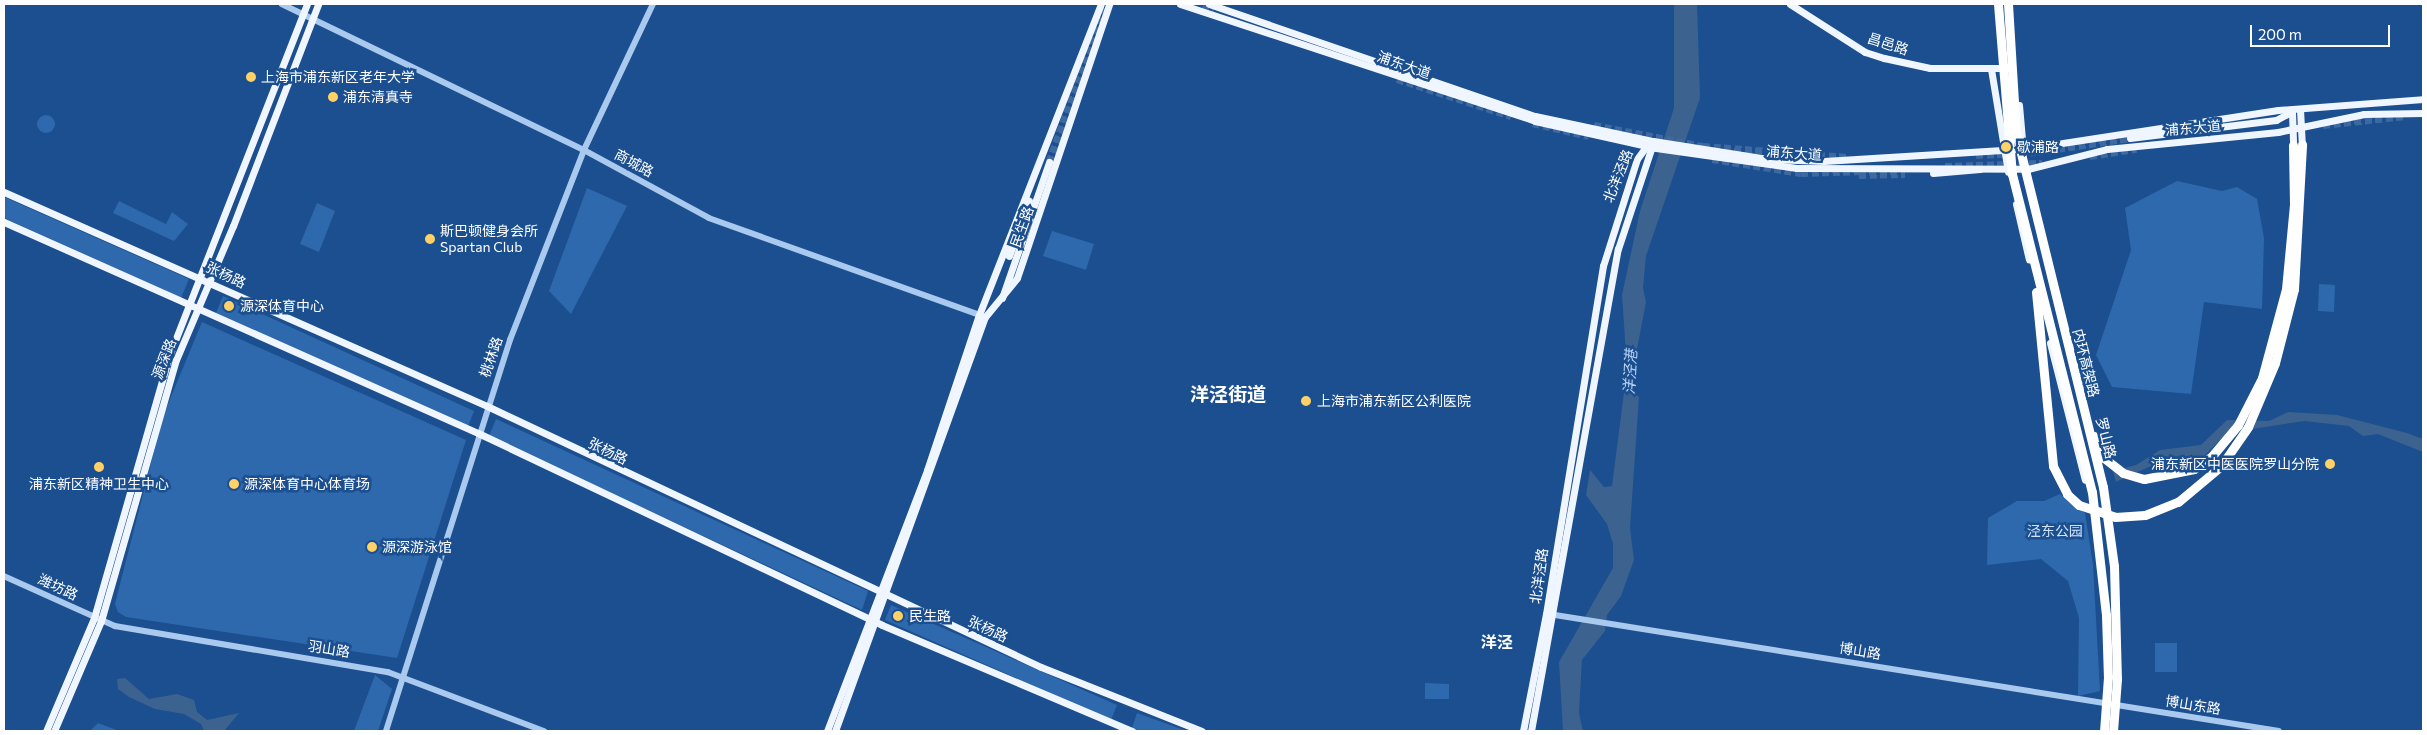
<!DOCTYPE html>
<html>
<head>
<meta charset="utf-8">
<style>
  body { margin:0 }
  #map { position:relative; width:2427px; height:735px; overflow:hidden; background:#1b4f8f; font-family:Commissioner,"Noto Sans SC",sans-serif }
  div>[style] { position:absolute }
  .green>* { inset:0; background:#2e69ad }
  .round { border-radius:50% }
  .water>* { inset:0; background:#3c6290 }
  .major-tunnel>* { height:7px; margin-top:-3.5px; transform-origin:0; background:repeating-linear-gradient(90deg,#3d69a0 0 7px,transparent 0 10.5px) }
  .minor>* { height:5.5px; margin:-2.75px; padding:0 2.75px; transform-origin:2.75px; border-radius:2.75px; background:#a9c9ee }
  .major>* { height:7px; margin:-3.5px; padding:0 3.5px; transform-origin:3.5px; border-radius:3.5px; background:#f0f6ff }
  .highway>* { height:9px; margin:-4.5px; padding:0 4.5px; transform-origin:4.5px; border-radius:4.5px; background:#fff }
  .highway-bridge>* { height:9px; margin:-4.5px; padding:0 4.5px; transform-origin:4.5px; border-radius:4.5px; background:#fff }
  .dots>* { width:14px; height:14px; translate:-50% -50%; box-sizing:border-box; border:2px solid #1b4f8f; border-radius:50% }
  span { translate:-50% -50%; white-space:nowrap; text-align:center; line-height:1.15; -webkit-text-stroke:5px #1b4f8f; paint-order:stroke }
  .street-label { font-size:14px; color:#fff }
  .poi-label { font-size:14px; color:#fff }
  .left { translate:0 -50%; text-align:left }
  .right { translate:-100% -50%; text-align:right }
  .park-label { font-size:14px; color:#cfe3fa }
  .water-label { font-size:15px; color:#b5d3f5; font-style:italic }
  .quarter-label { font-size:16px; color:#fff; font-weight:700 }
  .district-label { font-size:19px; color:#fff; font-weight:700 }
  .frame { position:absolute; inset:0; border:5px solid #fff; pointer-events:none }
  .scale { position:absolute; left:2250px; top:25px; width:140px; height:22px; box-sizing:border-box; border:2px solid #fff; border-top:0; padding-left:6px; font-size:15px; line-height:18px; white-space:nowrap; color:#fff; -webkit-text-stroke:4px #1b4f8f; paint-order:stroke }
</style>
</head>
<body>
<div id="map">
  <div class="green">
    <i class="round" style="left:37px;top:115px;width:18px;height:18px"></i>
    <i style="clip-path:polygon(2177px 181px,2222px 191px,2237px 187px,2257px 199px,2264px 238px,2262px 309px,2204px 302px,2191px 394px,2112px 387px,2096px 355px,2131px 250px,2125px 208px)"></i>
    <i style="clip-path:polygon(587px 188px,627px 206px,571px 314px,549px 291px)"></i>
    <i style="clip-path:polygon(4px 197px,189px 279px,181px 298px,4px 218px)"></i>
    <i style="clip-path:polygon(119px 201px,166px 224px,172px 212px,188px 224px,174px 241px,113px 213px)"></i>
    <i style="clip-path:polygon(317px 203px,335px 211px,319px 252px,300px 244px)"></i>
    <i style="clip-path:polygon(1052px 231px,1094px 244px,1086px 270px,1043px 256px)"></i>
    <i style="clip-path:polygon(2319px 284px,2335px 285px,2334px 312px,2318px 311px)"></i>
    <i style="clip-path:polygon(223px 296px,474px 411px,467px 429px,216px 313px)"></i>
    <i style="clip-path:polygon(202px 322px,466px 440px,397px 658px,126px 617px,118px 612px,115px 604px,163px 416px)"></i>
    <i style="clip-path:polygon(496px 419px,868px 591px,862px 610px,489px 436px)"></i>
    <i style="clip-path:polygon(2060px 494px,2085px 513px,2093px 565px,2100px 691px,2078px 696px,2079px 618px,2068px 581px,2041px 559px,1987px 565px,1988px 518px,2017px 501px,2044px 501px)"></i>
    <i style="clip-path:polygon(891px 605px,1117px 705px,1111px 720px,885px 620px)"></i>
    <i style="clip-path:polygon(2155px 643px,2177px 643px,2177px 672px,2155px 672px)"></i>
    <i style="clip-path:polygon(375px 675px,392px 689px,378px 731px,354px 731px)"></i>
    <i style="clip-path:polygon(1425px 683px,1449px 684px,1449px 699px,1425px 699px)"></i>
    <i style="clip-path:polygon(1137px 713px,1187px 731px,1139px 731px,1132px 728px)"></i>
    <i style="clip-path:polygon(98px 723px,119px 731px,90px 731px)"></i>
  </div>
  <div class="water">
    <i style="clip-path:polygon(1674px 4px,1697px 4px,1700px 98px,1646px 256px,1643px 288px,1646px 302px,1633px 370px,1633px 392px,1639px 397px,1630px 528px,1634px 560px,1621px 596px,1607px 615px,1605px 631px,1582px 660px,1579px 713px,1583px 731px,1563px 731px,1559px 662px,1613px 568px,1613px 544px,1607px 524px,1586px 495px,1590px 470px,1604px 487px,1612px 486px,1627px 369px,1622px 295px,1640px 211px,1674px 108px)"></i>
    <i style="clip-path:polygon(2288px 412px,2337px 415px,2407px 433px,2423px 439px,2423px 452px,2378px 434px,2363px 436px,2349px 426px,2304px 421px,2227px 433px,2204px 456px,2164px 460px,2116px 482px,2113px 471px,2136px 465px,2160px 450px,2201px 445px,2227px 420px,2269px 421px)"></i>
    <i style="clip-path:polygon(125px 678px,149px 699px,177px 694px,194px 700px,197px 712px,207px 720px,239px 713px,224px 731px,204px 731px,201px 724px,184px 714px,155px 709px,129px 697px,118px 689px,117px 679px)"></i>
  </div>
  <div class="major-tunnel">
    <i style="left:1203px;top:4px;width:12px;rotate:20deg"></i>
    <i style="left:1397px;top:79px;width:120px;rotate:18deg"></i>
    <i style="left:1533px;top:123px;width:57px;rotate:13.3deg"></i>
    <i style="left:1594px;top:125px;width:111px;rotate:10.9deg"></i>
    <i style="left:1703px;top:146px;width:145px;rotate:4.3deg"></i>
    <i style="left:2323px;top:125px;width:83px;rotate:-6.2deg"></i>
    <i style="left:1976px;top:155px;width:61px;rotate:-2.8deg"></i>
    <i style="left:2037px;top:152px;width:94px;rotate:-8.6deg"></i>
    <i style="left:2090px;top:156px;width:47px;rotate:-8.7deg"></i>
    <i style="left:1712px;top:159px;width:90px;rotate:8.9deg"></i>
    <i style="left:1801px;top:173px;width:64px;rotate:-1.8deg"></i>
    <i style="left:1049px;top:162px;width:168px;rotate:-70.5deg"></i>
    <i style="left:1945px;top:166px;width:97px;rotate:-1.8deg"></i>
    <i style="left:1859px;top:175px;width:46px;rotate:-1.2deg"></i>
  </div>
  <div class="minor">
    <i style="left:282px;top:4px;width:335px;rotate:25.8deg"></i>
    <i style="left:584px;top:150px;width:142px;rotate:28.5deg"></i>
    <i style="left:709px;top:218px;width:290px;rotate:19.7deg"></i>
    <i style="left:4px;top:576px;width:122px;rotate:24.2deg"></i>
    <i style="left:115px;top:626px;width:277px;rotate:9.6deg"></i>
    <i style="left:388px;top:672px;width:167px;rotate:20.7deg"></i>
    <i style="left:1549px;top:614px;width:739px;rotate:9.11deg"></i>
    <i style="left:386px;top:731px;width:410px;rotate:-72.4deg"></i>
    <i style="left:510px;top:340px;width:204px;rotate:-68.7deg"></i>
    <i style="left:584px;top:150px;width:161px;rotate:-64.7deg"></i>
  </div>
  <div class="major">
    <i style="left:1180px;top:4px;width:374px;rotate:18.2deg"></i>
    <i style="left:1535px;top:121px;width:124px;rotate:12.6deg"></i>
    <i style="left:1656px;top:148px;width:142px;rotate:8.1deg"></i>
    <i style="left:1797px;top:168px;width:231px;rotate:0.2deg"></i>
    <i style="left:2028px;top:169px;width:81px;rotate:-14.2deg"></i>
    <i style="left:2107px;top:149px;width:172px;rotate:-5.7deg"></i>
    <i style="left:2278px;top:132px;width:88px;rotate:-11.8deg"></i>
    <i style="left:2364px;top:114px;width:59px;rotate:-1deg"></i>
    <i style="left:1209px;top:4px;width:345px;rotate:19deg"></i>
    <i style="left:1535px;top:116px;width:121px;rotate:12deg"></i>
    <i style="left:1653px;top:141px;width:116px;rotate:8.9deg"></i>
    <i style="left:1768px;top:159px;width:56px;rotate:2deg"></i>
    <i style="left:1824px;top:161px;width:199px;rotate:-3.5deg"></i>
    <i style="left:2023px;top:149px;width:258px;rotate:-8.7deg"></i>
    <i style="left:2278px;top:110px;width:145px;rotate:-4.3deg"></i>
    <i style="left:1790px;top:4px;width:89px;rotate:32.6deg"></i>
    <i style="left:1865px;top:52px;width:20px;rotate:18deg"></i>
    <i style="left:1884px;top:58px;width:47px;rotate:12.3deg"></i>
    <i style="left:1930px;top:68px;width:78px"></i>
    <i style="left:1991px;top:69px;width:104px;rotate:80.6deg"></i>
    <i style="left:2019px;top:105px;width:37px;rotate:85deg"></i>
    <i style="left:2300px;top:109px;width:35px;rotate:87deg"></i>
    <i style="left:2292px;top:112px;width:33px;rotate:88deg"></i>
    <i style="left:2130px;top:138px;width:147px;rotate:-7deg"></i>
    <i style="left:2276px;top:120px;width:17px;rotate:-28deg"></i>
    <i style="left:1933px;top:173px;width:47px;rotate:-4.9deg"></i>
    <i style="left:4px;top:192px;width:528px;rotate:23.9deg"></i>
    <i style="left:487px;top:406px;width:612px;rotate:25.23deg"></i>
    <i style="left:1041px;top:667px;width:173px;rotate:21.7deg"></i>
    <i style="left:2016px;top:204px;width:57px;rotate:76.9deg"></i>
    <i style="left:4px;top:222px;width:519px;rotate:24deg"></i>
    <i style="left:478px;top:433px;width:447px;rotate:25.4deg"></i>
    <i style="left:882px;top:625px;width:272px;rotate:23deg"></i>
    <i style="left:1009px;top:256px;width:59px;rotate:-70.3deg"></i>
    <i style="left:1002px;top:298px;width:144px;rotate:-70.9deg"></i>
    <i style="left:2050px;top:343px;width:141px;rotate:75.7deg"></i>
    <i style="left:46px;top:731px;width:123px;rotate:-67deg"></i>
    <i style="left:94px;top:618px;width:273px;rotate:-74deg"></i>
    <i style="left:169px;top:356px;width:378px;rotate:-68.6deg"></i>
    <i style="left:54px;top:731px;width:120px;rotate:-66.9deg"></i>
    <i style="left:101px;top:621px;width:272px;rotate:-74deg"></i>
    <i style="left:176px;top:360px;width:146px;rotate:-67deg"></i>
    <i style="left:233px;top:226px;width:238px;rotate:-69deg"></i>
    <i style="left:827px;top:731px;width:280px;rotate:-69deg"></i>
    <i style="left:927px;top:470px;width:163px;rotate:-71.5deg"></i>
    <i style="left:979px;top:315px;width:334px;rotate:-68.6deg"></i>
    <i style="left:835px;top:731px;width:440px;rotate:-70.1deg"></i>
    <i style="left:985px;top:317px;width:50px;rotate:-50.6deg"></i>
    <i style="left:1017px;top:278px;width:289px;rotate:-71.4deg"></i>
    <i style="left:1523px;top:731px;width:119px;rotate:-78.9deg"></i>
    <i style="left:1546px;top:614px;width:353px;rotate:-80.7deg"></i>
    <i style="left:1603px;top:266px;width:112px;rotate:-72.4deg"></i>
    <i style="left:1637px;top:159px;width:19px;rotate:-54deg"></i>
    <i style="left:1531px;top:731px;width:490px;rotate:-79.8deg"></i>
    <i style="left:1618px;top:249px;width:112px;rotate:-71.7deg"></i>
  </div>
  <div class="highway">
    <i style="left:2248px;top:427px;width:69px;rotate:-67.1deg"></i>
    <i style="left:2275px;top:363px;width:76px;rotate:-75.6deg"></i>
    <i style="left:2294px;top:289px;width:145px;rotate:-86.8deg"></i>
    <i style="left:2144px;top:479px;width:51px;rotate:-11.3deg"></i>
    <i style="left:2194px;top:469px;width:22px;rotate:-36deg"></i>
    <i style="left:2212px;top:456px;width:40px;rotate:-50deg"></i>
    <i style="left:2238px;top:425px;width:53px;rotate:-62.9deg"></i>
    <i style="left:2262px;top:378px;width:92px;rotate:-74.9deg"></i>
    <i style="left:2286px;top:289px;width:85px;rotate:-84.6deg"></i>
    <i style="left:2294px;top:204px;width:59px;rotate:-91deg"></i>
  </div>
  <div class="highway-bridge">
    <i style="left:1998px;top:4px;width:171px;rotate:85.3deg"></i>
    <i style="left:2012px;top:174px;width:328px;rotate:75.9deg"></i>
    <i style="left:2092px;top:492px;width:124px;rotate:83.5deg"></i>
    <i style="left:2106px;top:615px;width:62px;rotate:88.2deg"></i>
    <i style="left:2108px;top:677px;width:54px;rotate:94.2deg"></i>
    <i style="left:2008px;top:4px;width:129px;rotate:86.5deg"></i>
    <i style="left:2016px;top:133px;width:365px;rotate:76.2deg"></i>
    <i style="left:2103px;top:487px;width:80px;rotate:82.1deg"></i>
    <i style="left:2114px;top:566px;width:113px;rotate:88.5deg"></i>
    <i style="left:2117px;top:679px;width:52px;rotate:94.4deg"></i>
    <i style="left:2036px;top:292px;width:175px;rotate:84.4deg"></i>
    <i style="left:2053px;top:466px;width:31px;rotate:63deg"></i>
    <i style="left:2067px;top:494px;width:16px;rotate:43deg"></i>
    <i style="left:2079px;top:505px;width:38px;rotate:18deg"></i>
    <i style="left:2115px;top:517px;width:30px;rotate:-4deg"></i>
    <i style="left:2145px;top:515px;width:35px;rotate:-22deg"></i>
    <i style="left:2178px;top:502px;width:56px;rotate:-39.9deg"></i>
    <i style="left:2221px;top:466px;width:47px;rotate:-55.3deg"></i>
    <i style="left:2094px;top:436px;width:24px;rotate:66deg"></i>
    <i style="left:2104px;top:458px;width:24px;rotate:38deg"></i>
    <i style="left:2123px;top:473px;width:22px;rotate:16deg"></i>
  </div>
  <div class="dots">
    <i style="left:251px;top:77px;background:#ffd166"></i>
    <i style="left:333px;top:97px;background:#ffd166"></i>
    <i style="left:2006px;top:147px;background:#ffd166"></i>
    <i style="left:430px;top:239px;background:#ffd166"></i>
    <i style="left:229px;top:306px;background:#ffd166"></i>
    <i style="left:1306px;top:401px;background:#ffd166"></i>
    <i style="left:2330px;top:464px;background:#ffd166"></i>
    <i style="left:99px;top:467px;background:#ffd166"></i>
    <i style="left:234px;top:484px;background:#ffd166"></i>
    <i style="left:372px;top:547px;background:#ffd166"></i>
    <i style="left:898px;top:616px;background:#ffd166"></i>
  </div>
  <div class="street-label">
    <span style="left:1888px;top:44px;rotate:18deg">昌邑路</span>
    <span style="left:1404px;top:65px;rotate:19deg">浦东大道</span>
    <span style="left:2193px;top:128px;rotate:-5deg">浦东大道</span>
    <span style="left:1794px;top:153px;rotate:4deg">浦东大道</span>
    <span style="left:634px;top:163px;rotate:28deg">商城路</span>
    <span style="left:1618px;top:176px;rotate:-68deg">北洋泾路</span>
    <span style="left:1022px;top:227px;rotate:-70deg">民生路</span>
    <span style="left:226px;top:275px;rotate:25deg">张杨路</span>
    <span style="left:491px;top:357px;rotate:-71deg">桃林路</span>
    <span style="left:164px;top:359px;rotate:-69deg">源深路</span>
    <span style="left:2086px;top:363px;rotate:76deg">内环高架路</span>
    <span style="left:2106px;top:438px;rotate:76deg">罗山路</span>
    <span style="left:608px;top:451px;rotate:26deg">张杨路</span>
    <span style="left:1539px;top:576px;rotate:-82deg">北洋泾路</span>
    <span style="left:58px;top:587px;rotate:25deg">潍坊路</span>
    <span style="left:988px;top:629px;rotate:25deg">张杨路</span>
    <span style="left:329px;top:649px;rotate:9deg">羽山路</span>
    <span style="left:1860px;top:651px;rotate:9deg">博山路</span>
    <span style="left:2193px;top:705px;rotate:9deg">博山东路</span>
  </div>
  <div class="poi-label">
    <span class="left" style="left:261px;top:77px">上海市浦东新区老年大学</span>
    <span class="left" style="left:343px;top:97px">浦东清真寺</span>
    <span class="left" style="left:2017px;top:147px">歇浦路</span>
    <span class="left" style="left:440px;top:239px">斯巴顿健身会所<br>Spartan Club</span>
    <span class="left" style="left:240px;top:306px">源深体育中心</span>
    <span class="left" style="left:1317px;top:401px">上海市浦东新区公利医院</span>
    <span class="right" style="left:2319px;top:464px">浦东新区中医医院罗山分院</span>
    <span style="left:99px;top:484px">浦东新区精神卫生中心</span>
    <span class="left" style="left:244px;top:484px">源深体育中心体育场</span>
    <span class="left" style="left:382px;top:547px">源深游泳馆</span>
    <span class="left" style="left:909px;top:616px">民生路</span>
  </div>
  <div class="park-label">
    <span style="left:2055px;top:531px">泾东公园</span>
  </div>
  <div class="water-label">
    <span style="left:1630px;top:372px;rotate:-87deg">洋泾港</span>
  </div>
  <div class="quarter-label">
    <span style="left:1497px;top:642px">洋泾</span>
  </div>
  <div class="district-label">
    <span style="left:1228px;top:394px">洋泾街道</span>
  </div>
  <div class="frame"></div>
  <div class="scale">200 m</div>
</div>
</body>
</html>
